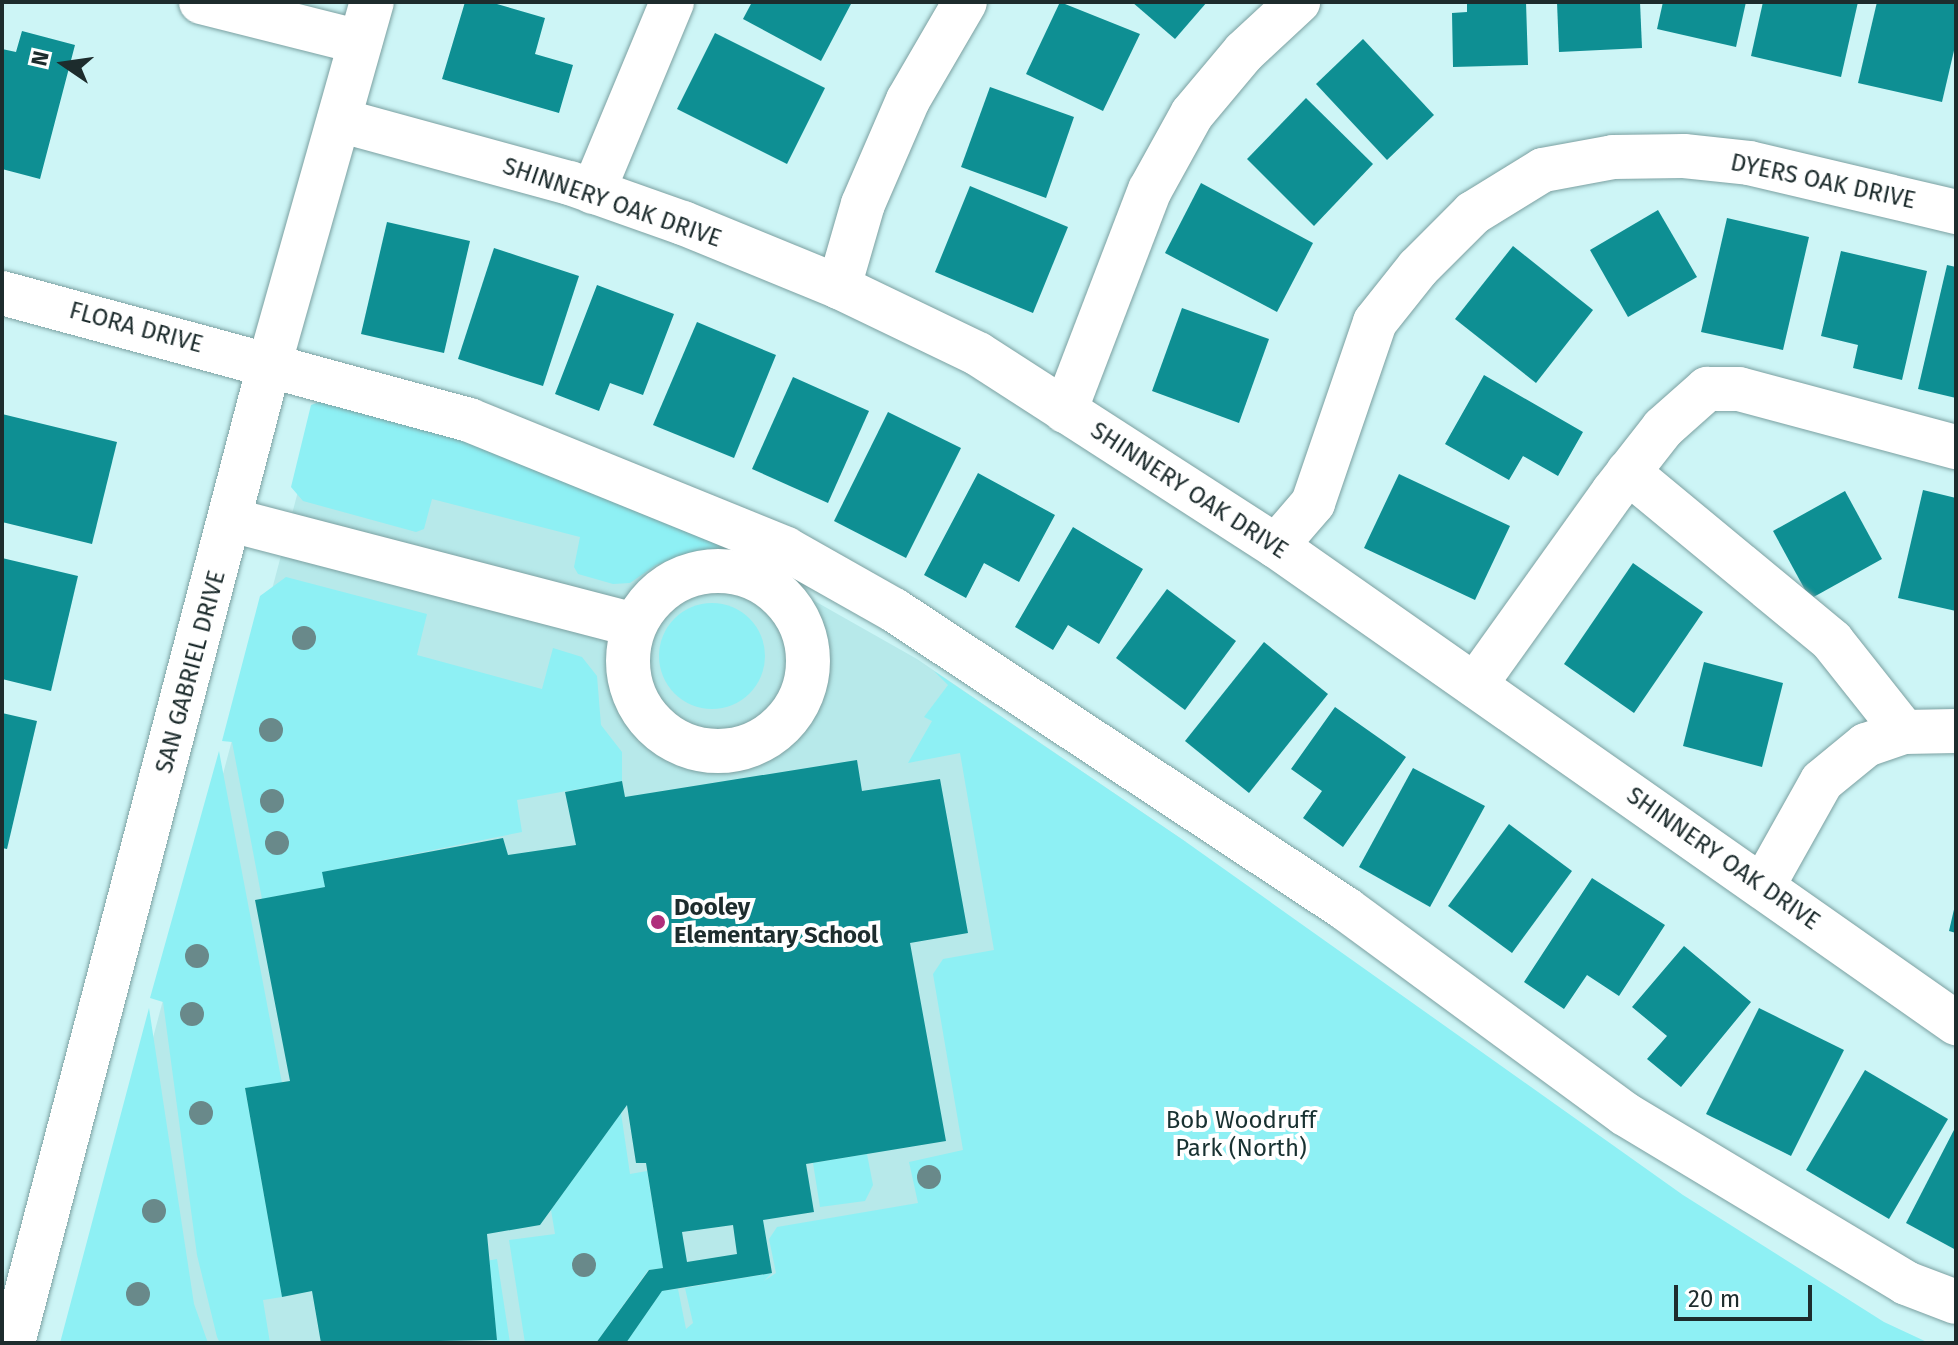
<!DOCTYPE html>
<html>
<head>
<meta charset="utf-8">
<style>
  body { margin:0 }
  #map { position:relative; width:1958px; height:1345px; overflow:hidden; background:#cdf5f6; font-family:"Fira Sans",sans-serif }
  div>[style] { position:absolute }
  .built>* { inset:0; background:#b7e9ea }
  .green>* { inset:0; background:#8ef0f4 }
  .round { border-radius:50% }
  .building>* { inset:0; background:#0e8f93 }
  .roads { filter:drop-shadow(0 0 2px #7ba0a1) drop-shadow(0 0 2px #7ba0a1) }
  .minor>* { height:44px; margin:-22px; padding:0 22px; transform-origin:22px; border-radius:22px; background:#fff }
  .minor>.ring { margin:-22px; padding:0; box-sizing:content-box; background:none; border:44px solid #fff; border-radius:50% }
  .trees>* { width:24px; height:24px; margin:-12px; border-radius:50%; background:#69898a }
  .dots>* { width:22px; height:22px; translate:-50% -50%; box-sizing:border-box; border:4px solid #fff; border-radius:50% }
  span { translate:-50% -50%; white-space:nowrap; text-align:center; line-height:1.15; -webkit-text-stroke:8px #fff; paint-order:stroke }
  .street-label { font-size:24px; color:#1d2c2d }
  .poi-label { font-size:24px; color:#1d2c2d; font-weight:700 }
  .left { translate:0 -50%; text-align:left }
  .park-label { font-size:24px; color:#183131 }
  .frame { position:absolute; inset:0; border:4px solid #1d2c2d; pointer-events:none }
  .north { position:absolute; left:24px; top:24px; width:80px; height:80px; -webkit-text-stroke:6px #fff; paint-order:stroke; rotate:283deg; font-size:22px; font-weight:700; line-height:32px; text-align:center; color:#1d2c2d }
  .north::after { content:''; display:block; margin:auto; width:28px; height:36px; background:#1d2c2d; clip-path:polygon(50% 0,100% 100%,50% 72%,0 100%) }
  .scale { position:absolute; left:1674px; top:1285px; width:138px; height:36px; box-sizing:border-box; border:4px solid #1d2c2d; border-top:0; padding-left:10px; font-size:24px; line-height:28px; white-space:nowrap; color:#1d2c2d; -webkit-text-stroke:6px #fff; paint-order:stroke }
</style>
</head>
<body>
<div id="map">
  <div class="built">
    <i style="clip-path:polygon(322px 401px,684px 527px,917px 659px,1186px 842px,959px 1181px,823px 1343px,72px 1343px)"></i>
  </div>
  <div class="green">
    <i style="clip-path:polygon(327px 391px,739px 543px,727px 551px,691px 553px,656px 565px,630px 583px,613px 584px,578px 574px,574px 567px,580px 537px,432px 499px,424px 529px,416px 532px,303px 501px,291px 487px,311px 405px,322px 401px)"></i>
    <i style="clip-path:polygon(286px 577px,427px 614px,417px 655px,542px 689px,553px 648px,582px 657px,597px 676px,601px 725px,622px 752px,622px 781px,517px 800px,522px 832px,323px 872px,325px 887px,262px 899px,232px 742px,222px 741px,260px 596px)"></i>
    <i class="round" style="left:659px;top:603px;width:106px;height:106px"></i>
    <i style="clip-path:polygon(934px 671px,1186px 842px,1683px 1195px,1884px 1322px,1929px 1343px,626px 1343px,662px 1291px,678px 1289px,686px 1329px,693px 1323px,685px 1288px,772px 1273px,764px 1281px,776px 1273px,769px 1239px,777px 1227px,918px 1203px,909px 1162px,963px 1150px,933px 974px,943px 959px,994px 950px,960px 753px,908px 763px,932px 721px,924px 717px,948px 685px)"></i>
    <i style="clip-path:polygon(219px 751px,282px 1083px,245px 1088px,282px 1297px,263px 1300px,270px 1343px,220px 1343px,217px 1337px,197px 1255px,163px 1002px,150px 998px)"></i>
    <i style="clip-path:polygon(149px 1008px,194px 1304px,208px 1343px,60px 1343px)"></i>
    <i style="clip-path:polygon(621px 1113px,630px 1174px,647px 1171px,663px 1268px,648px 1270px,596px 1343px,525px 1343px,509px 1240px,555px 1234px,551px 1210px)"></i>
    <i style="clip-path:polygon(867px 1154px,873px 1185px,865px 1201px,820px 1207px,813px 1163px)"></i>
    <i style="clip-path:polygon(497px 1259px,510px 1343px,485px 1343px,497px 1339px,486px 1261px)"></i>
  </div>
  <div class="building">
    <i style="clip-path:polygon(465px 2px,490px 2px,545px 18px,535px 54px,573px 65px,559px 113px,442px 79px)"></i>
    <i style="clip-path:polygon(752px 2px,852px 2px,821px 61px,743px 19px)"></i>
    <i style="clip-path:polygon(1060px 2px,1140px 34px,1103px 111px,1026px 74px)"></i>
    <i style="clip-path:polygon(1132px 2px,1207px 2px,1175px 39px)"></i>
    <i style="clip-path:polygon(1467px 2px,1526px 2px,1528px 65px,1453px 67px,1452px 13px,1467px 12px)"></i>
    <i style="clip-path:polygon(1557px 2px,1640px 2px,1642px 48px,1559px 52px)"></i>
    <i style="clip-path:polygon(1663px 2px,1746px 2px,1736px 47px,1657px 29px)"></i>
    <i style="clip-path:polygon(1763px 2px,1858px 2px,1841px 77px,1751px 56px)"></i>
    <i style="clip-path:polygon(1877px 2px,1956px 2px,1956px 42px,1942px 102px,1858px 83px)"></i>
    <i style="clip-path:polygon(22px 31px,75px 45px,40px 179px,2px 169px,2px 49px,16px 52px)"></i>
    <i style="clip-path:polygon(715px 33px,825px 88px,787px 164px,677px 109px)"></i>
    <i style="clip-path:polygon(1363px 39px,1434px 115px,1387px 160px,1316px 84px)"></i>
    <i style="clip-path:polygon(990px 87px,1074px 117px,1046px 198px,961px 167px)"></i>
    <i style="clip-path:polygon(1306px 98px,1373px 164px,1314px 226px,1247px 159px)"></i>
    <i style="clip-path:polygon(1201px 183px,1313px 243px,1277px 312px,1165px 253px)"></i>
    <i style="clip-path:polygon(970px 186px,1068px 227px,1033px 313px,935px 272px)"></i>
    <i style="clip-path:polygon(1658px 210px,1697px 277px,1628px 317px,1590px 250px)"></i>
    <i style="clip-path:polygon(1727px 218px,1809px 237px,1783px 350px,1701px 332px)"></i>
    <i style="clip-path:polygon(387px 222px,470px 241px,444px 353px,361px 334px)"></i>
    <i style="clip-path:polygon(1513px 246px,1593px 310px,1536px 383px,1455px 319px)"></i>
    <i style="clip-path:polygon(494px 248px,579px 276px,543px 386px,458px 359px)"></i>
    <i style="clip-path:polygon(1841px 251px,1927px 271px,1902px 380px,1853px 368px,1858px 345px,1821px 336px)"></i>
    <i style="clip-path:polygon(1947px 265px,1956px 267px,1956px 398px,1918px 389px)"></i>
    <i style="clip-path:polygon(597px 285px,674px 314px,643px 395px,610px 383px,599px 411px,555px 394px)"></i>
    <i style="clip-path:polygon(1182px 308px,1269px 339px,1239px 423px,1152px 391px)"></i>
    <i style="clip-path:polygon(697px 322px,776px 355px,734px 458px,653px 425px)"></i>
    <i style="clip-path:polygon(1484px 375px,1583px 432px,1558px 476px,1523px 456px,1509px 480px,1445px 444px)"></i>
    <i style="clip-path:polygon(793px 377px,869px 411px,828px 503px,752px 469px)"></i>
    <i style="clip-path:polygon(888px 412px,961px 448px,906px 558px,834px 521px)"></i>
    <i style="clip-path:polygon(2px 414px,117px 442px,92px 544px,2px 522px)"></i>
    <i style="clip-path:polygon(978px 473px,1055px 515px,1019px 582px,984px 563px,966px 598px,924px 575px)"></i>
    <i style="clip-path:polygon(1399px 474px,1510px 526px,1475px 600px,1364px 548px)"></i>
    <i style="clip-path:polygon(1923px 490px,1956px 498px,1956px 611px,1898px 598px)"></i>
    <i style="clip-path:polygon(1845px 491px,1882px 559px,1810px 599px,1773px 531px)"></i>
    <i style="clip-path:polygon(1073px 527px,1143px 569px,1099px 644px,1068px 625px,1053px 650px,1015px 627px)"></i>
    <i style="clip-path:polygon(2px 558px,78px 576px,51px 691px,2px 679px)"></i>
    <i style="clip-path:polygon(1633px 563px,1703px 612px,1634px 713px,1564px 664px)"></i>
    <i style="clip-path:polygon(1167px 589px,1236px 641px,1185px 710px,1116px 658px)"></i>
    <i style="clip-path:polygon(1264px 642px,1328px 694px,1249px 793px,1185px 741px)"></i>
    <i style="clip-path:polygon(1704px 662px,1783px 683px,1762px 767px,1683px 746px)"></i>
    <i style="clip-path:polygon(1335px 707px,1406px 757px,1343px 847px,1303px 818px,1322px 791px,1291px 769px)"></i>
    <i style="clip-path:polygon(2px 713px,37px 721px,7px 849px,2px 848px)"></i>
    <i style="clip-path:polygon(evenodd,857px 760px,862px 791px,940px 779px,968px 933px,910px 943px,946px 1141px,806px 1164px,814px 1212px,763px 1220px,772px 1273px,662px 1291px,626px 1343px,596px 1343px,649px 1270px,663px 1268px,646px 1163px,636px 1163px,627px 1105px,540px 1225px,487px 1234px,497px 1340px,321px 1343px,312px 1291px,282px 1297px,245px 1088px,290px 1081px,255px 900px,325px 887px,322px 872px,503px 838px,508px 855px,576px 845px,565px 792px,622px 781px,625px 797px,857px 760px,733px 1225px,737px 1254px,687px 1262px,682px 1232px,733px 1225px)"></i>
    <i style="clip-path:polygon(1413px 768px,1485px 806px,1430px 907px,1359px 867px)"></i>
    <i style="clip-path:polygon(1509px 824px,1572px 871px,1512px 953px,1448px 906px)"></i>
    <i style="clip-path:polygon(1592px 878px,1665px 925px,1619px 996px,1587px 975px,1564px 1009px,1524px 982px)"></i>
    <i style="clip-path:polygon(1955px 905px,1956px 905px,1956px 933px,1949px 931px)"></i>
    <i style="clip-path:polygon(1684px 946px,1751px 1002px,1681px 1087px,1647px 1059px,1667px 1036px,1632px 1007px)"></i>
    <i style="clip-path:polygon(1759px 1008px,1844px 1050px,1791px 1156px,1706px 1114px)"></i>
    <i style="clip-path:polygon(1865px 1070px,1948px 1119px,1889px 1219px,1806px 1170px)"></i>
    <i style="clip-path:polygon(1956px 1126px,1956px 1250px,1906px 1223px)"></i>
  </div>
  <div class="roads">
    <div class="minor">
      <i style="left:201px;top:2px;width:164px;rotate:14.1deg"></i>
      <i style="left:339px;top:120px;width:239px;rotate:15.3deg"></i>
      <i style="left:570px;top:183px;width:120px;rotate:19.5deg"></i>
      <i style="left:683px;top:223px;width:169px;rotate:22.3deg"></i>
      <i style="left:839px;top:287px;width:154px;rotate:25.7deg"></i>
      <i style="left:978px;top:354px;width:354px;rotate:32.8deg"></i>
      <i style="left:1276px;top:546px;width:831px;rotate:35.05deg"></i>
      <i style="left:593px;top:192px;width:206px;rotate:-67.4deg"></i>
      <i style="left:839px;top:287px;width:86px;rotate:-73.9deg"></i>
      <i style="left:863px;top:204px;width:113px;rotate:-66.6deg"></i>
      <i style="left:908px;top:100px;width:113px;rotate:-59.8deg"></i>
      <i style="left:2px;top:293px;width:484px;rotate:15.2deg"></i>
      <i style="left:469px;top:420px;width:342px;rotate:22.1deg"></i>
      <i style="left:786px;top:549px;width:124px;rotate:29.5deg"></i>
      <i style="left:894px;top:610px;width:542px;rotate:33.48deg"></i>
      <i style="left:1346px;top:909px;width:346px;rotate:36.3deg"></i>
      <i style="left:1625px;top:1114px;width:328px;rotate:31deg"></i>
      <i style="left:1906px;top:1283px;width:53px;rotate:20.8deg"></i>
      <i style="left:1065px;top:411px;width:237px;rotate:-69deg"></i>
      <i style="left:1150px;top:190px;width:87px;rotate:-61.1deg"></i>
      <i style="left:1192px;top:114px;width:81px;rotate:-50deg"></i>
      <i style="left:1244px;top:52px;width:74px;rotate:-42.8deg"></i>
      <i style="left:1628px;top:472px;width:265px;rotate:39.6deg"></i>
      <i style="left:1832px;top:641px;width:116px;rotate:51.6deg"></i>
      <i style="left:231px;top:520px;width:416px;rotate:14.6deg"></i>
      <i style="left:1276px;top:546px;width:57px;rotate:-49.3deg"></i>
      <i style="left:1313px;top:503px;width:191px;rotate:-71.1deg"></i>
      <i style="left:1375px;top:322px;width:69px;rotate:-51.5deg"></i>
      <i style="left:1418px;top:268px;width:78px;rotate:-45deg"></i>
      <i style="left:1473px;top:213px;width:82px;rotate:-31.6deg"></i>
      <i style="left:1543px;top:170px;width:71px;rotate:-10.5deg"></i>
      <i style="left:1613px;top:157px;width:71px;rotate:-0.8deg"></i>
      <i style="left:1684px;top:156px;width:65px;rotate:6.1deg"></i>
      <i style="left:1749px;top:163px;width:213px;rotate:13.3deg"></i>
      <i class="ring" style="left:628px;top:571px;width:136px;height:136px"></i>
      <i style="left:1475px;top:685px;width:237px;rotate:-54.4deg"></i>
      <i style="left:1613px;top:492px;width:81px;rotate:-52deg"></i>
      <i style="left:1663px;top:428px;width:59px;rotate:-41.6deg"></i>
      <i style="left:1707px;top:389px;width:32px"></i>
      <i style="left:1739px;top:389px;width:225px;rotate:15deg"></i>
      <i style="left:1763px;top:886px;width:120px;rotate:-60.7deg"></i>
      <i style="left:1822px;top:781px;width:57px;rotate:-39.3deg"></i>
      <i style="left:1866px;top:745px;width:40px;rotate:-18.9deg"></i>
      <i style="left:1904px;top:732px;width:52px;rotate:-1.1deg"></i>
      <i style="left:13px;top:1343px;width:1014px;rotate:-75.32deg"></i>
      <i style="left:270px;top:362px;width:374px;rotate:-74.2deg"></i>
    </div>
  </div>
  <div class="trees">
    <i style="left:304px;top:638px"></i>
    <i style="left:271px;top:730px"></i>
    <i style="left:272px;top:801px"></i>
    <i style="left:277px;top:843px"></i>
    <i style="left:197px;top:956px"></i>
    <i style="left:192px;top:1014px"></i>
    <i style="left:201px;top:1113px"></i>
    <i style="left:929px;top:1177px"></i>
    <i style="left:154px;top:1211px"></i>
    <i style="left:584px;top:1265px"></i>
    <i style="left:138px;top:1294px"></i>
  </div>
  <div class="dots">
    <i style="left:658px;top:922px;background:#af2e7b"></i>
  </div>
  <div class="street-label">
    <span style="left:1823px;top:182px;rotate:12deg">DYERS OAK DRIVE</span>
    <span style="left:612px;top:203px;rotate:19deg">SHINNERY OAK DRIVE</span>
    <span style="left:136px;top:328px;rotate:15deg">FLORA DRIVE</span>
    <span style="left:1189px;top:491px;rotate:33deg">SHINNERY OAK DRIVE</span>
    <span style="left:191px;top:672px;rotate:-75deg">SAN GABRIEL DRIVE</span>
    <span style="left:1723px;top:859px;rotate:35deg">SHINNERY OAK DRIVE</span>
  </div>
  <div class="poi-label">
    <span class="left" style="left:674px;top:922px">Dooley<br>Elementary School</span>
  </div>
  <div class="park-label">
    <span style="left:1241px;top:1135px">Bob Woodruff<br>Park (North)</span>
  </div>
  <div class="frame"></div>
  <div class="north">N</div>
  <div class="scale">20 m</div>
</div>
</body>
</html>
